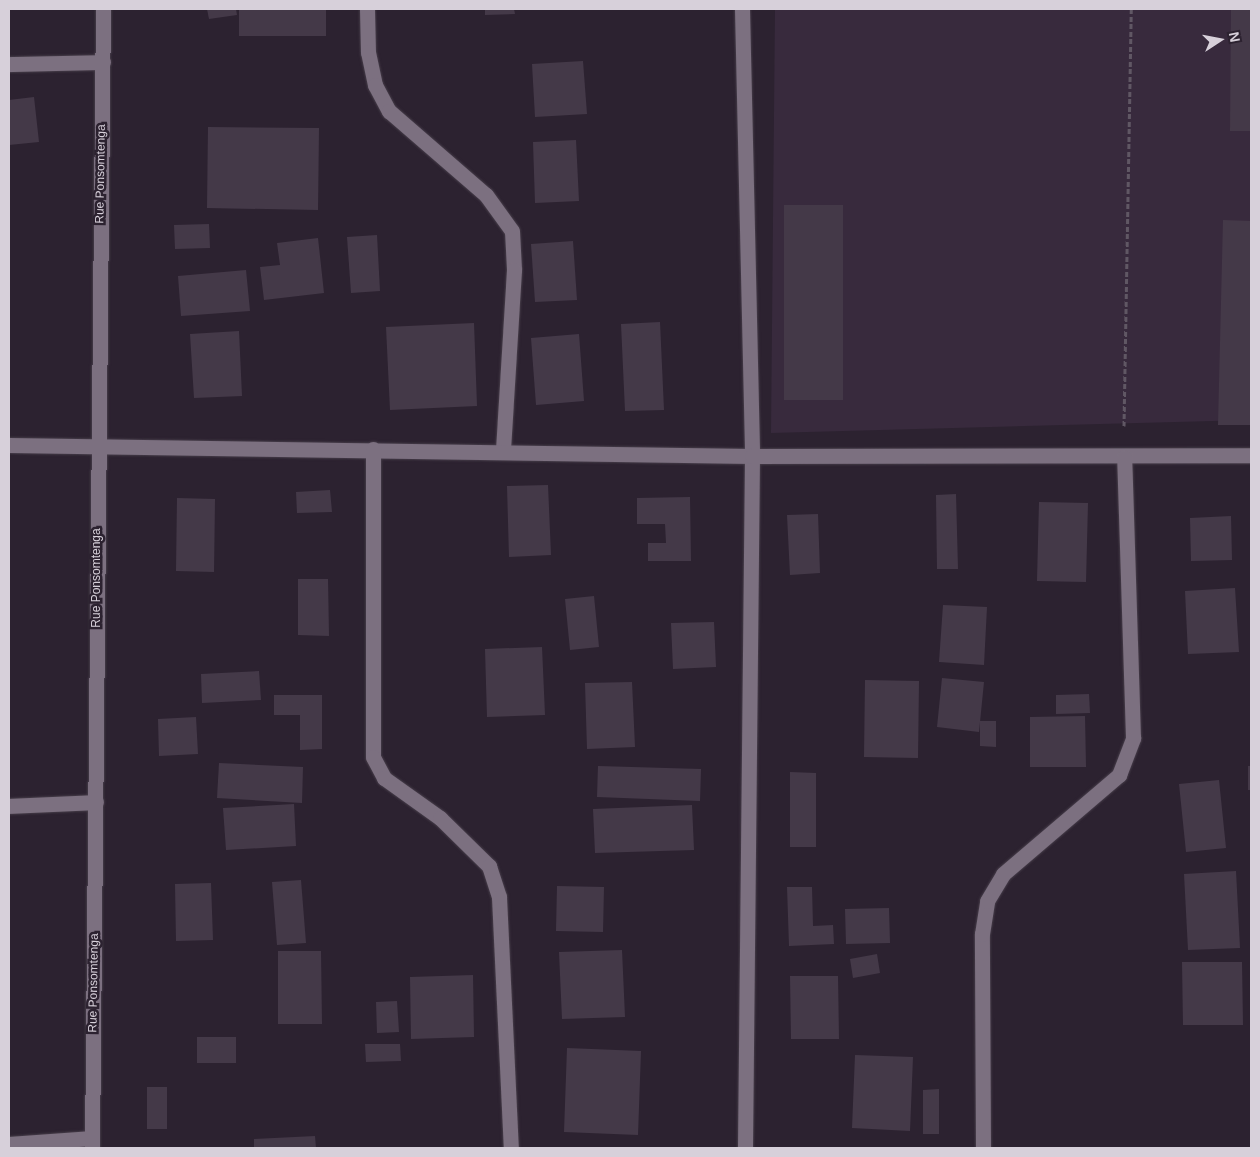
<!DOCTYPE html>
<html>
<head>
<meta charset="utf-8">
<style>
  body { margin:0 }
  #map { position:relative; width:1260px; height:1157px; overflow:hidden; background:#2c2230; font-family:Helvetica,sans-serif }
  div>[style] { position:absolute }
  .built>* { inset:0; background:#382a3d }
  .building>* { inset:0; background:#443948 }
  .path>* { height:3px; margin-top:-1.5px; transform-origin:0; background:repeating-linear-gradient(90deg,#605764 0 5px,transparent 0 7.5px) }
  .roads { filter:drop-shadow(0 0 1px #473e4a) drop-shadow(0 0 1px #473e4a) }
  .street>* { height:15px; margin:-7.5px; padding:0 7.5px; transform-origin:7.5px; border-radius:7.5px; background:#7c7080 }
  span { translate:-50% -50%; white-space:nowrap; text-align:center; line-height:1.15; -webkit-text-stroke:5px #2c2230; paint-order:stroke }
  .street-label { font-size:12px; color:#d7d0da }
  .frame { position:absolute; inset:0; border:10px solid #d7d0da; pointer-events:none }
  .north { position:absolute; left:1195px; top:15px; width:50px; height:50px; -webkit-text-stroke:4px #2c2230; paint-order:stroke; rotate:79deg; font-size:14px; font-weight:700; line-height:20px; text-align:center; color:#d7d0da }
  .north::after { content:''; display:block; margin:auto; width:18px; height:22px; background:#d7d0da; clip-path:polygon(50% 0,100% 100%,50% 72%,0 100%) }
</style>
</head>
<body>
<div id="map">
  <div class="built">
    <i style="clip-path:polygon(775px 9px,1251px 9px,1251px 420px,771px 433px)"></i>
  </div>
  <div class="building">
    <i style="clip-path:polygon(207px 9px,236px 9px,237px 15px,209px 19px)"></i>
    <i style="clip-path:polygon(239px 9px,326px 9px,326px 36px,239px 36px)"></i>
    <i style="clip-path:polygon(485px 9px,514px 9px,515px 14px,485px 15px)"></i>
    <i style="clip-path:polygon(1231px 9px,1251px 9px,1251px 131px,1230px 131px)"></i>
    <i style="clip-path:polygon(583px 61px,587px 114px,535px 117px,532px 64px)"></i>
    <i style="clip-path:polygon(34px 97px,39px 142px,9px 145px,9px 100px)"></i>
    <i style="clip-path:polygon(208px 127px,319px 128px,318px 210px,207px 208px)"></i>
    <i style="clip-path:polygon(576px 140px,579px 201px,535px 203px,533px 142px)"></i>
    <i style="clip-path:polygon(784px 205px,843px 205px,843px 400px,784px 400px)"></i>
    <i style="clip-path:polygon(1223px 220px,1251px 221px,1251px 425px,1218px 425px)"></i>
    <i style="clip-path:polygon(209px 224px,210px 248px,175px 249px,174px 225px)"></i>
    <i style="clip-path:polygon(377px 235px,380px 291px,351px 293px,347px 237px)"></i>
    <i style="clip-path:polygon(318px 238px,324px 293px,264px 300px,260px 267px,280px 265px,277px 243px)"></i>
    <i style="clip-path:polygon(573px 241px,577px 300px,535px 302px,531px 244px)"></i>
    <i style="clip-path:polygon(246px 270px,250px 311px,181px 316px,178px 276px)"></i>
    <i style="clip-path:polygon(660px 322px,664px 410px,625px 411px,621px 324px)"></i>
    <i style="clip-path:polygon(474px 323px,477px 406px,390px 410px,386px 327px)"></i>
    <i style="clip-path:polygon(239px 331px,242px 396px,194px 398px,190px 334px)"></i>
    <i style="clip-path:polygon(579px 334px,584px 401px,536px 405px,531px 338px)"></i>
    <i style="clip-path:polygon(548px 485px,551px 555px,509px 557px,507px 486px)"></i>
    <i style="clip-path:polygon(330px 490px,332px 512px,297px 513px,296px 492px)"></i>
    <i style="clip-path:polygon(956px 494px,958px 569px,937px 569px,936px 495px)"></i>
    <i style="clip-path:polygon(690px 497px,691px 561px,648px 561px,648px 543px,666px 543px,665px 524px,637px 524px,637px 498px)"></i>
    <i style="clip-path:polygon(177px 498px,215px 499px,214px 572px,176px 571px)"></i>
    <i style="clip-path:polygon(1039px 502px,1088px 503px,1086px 582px,1037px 581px)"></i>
    <i style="clip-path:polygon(818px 514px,820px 573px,790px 575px,787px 515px)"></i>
    <i style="clip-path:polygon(1231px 516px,1232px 560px,1191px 561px,1190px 518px)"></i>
    <i style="clip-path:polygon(298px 579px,328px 579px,329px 636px,298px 635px)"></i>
    <i style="clip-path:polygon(1235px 588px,1239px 652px,1188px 654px,1185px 591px)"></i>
    <i style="clip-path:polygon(594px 596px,599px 647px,570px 650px,565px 599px)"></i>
    <i style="clip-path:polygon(943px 605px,987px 607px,984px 665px,939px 662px)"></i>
    <i style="clip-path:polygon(714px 622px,716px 667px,673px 669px,671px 623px)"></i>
    <i style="clip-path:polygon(542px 647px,545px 715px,487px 717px,485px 649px)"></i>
    <i style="clip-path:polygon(259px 671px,261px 700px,202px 703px,201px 674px)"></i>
    <i style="clip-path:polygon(942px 678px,984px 682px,979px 732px,937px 727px)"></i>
    <i style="clip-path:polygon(865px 680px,919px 681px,918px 758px,864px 757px)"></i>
    <i style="clip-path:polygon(632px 682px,635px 747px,587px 749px,585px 683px)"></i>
    <i style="clip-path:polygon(1089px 694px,1090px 713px,1056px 714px,1056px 695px)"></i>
    <i style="clip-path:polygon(274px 695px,322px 695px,322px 749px,300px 750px,300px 715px,274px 715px)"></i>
    <i style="clip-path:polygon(1085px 716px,1086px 767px,1030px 767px,1030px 717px)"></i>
    <i style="clip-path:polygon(196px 717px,198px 754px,159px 756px,158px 719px)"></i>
    <i style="clip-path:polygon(980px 721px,996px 721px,996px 747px,980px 746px)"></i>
    <i style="clip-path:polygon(219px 763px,303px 767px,302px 803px,217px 798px)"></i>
    <i style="clip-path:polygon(598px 766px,701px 769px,700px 801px,597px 797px)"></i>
    <i style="clip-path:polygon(1248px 766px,1251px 766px,1251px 790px,1248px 790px)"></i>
    <i style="clip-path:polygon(790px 772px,816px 773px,816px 847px,790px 847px)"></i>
    <i style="clip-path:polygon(1219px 780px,1226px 848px,1186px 852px,1179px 784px)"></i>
    <i style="clip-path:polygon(294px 804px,296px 846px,226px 850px,223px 808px)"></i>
    <i style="clip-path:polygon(692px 805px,694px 850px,595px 853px,593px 809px)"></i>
    <i style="clip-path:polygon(1236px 871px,1240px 948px,1188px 950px,1184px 874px)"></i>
    <i style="clip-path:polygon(301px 880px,306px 943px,277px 945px,272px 882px)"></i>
    <i style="clip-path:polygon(211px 883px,213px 940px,176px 941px,175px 884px)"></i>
    <i style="clip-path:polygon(557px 886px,604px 887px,603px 932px,556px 931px)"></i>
    <i style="clip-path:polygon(787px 887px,812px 887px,813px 926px,833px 925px,834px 944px,789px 946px)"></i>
    <i style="clip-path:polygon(889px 908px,890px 943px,846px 944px,845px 909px)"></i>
    <i style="clip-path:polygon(622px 950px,625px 1017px,562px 1019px,559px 952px)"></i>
    <i style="clip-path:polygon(278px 951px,321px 951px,322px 1024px,278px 1024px)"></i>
    <i style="clip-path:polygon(877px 954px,880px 973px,853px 978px,850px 959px)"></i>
    <i style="clip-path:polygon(1182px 962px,1242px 962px,1243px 1025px,1183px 1025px)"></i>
    <i style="clip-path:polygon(473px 975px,474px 1037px,411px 1039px,410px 977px)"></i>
    <i style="clip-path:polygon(790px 976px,838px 976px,839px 1039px,791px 1039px)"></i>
    <i style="clip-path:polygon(397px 1001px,399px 1032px,377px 1033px,376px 1002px)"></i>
    <i style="clip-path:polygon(197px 1037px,236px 1037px,236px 1063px,197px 1063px)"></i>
    <i style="clip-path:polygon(365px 1044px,400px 1044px,401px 1061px,366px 1062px)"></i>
    <i style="clip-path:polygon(567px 1048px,641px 1051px,638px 1135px,564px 1132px)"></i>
    <i style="clip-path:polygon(855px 1055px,913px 1057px,910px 1131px,852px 1128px)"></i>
    <i style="clip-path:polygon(147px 1087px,167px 1087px,167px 1129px,147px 1129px)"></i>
    <i style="clip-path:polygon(939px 1089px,939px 1134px,923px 1134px,923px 1090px)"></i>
    <i style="clip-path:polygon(315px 1136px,316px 1148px,254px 1148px,254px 1139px)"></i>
  </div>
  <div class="path">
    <i style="left:1124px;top:426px;width:417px;rotate:-89deg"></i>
  </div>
  <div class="roads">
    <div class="street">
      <i style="left:367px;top:9px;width:43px;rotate:88.7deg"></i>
      <i style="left:368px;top:52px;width:34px;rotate:78deg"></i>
      <i style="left:375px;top:85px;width:30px;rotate:62deg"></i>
      <i style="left:389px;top:111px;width:128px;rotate:40.9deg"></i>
      <i style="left:486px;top:195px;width:44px;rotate:54.2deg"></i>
      <i style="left:512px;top:231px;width:39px;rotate:87deg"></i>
      <i style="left:514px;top:270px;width:181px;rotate:93.5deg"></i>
      <i style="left:742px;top:9px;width:447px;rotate:88.7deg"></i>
      <i style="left:752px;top:456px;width:692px;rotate:90.58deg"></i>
      <i style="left:9px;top:64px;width:94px;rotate:-1.2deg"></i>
      <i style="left:9px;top:445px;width:743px;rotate:0.85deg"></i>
      <i style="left:752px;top:456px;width:499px;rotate:-0.1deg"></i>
      <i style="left:373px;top:449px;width:308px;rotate:90deg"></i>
      <i style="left:373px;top:757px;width:24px;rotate:62deg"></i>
      <i style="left:384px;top:778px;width:69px;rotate:35.5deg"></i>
      <i style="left:440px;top:818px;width:69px;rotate:44.4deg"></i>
      <i style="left:489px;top:866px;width:33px;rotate:72deg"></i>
      <i style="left:499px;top:897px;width:251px;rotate:87.3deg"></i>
      <i style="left:9px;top:806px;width:87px;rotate:-2.6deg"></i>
      <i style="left:9px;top:1144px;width:83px;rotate:-4.1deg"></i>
      <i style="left:92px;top:1148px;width:1139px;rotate:-89.45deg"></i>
      <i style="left:983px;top:1148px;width:214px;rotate:-90.3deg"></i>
      <i style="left:982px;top:934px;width:33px;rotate:-81deg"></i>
      <i style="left:987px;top:901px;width:31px;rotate:-59deg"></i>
      <i style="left:1003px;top:874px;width:153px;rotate:-40.5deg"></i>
      <i style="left:1119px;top:775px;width:40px;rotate:-69deg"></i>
      <i style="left:1133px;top:738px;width:281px;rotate:-91.8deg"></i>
    </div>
  </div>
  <div class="street-label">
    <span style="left:101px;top:174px;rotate:-89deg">Rue Ponsomtenga</span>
    <span style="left:97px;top:578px;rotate:-90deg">Rue Ponsomtenga</span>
    <span style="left:94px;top:983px;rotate:-89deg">Rue Ponsomtenga</span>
  </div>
  <div class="frame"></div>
  <div class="north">N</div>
</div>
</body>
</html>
